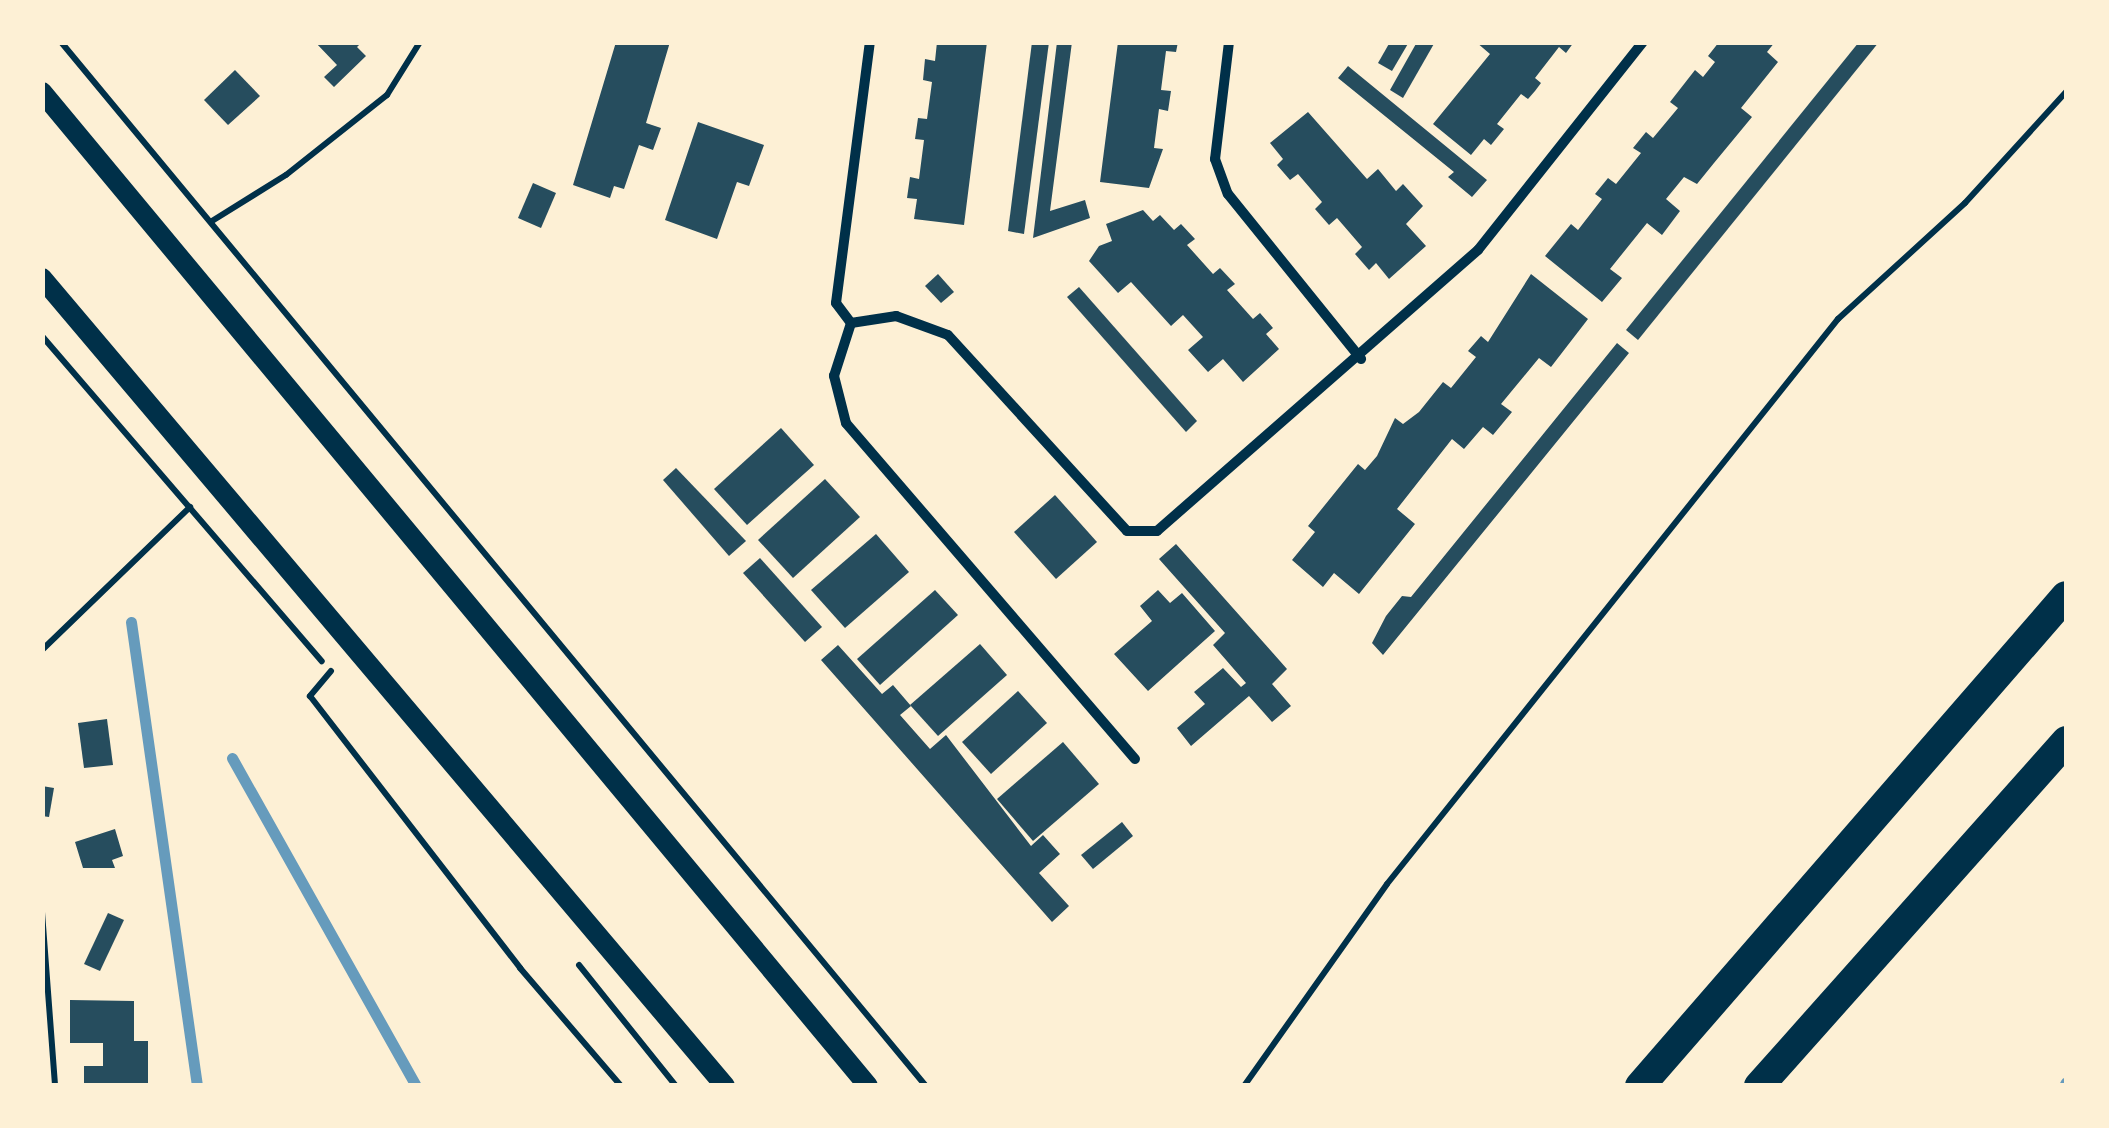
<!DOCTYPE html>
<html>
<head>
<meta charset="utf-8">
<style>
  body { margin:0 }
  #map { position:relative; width:2109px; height:1128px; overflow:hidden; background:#fdf0d5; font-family:"Fira Sans Condensed",sans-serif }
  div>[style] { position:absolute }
  .stream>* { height:11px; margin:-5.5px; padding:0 5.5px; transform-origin:5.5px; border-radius:5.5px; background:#669bbc }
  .building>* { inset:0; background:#264d5e }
  .path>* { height:6px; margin:-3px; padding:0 3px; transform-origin:3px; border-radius:3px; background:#003049 }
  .minor>* { height:10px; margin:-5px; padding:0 5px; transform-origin:5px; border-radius:5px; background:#003049 }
  .secondary>* { height:20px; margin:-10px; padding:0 10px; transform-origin:10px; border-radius:10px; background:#003049 }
  .motorway>* { height:30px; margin:-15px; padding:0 15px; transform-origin:15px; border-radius:15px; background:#003049 }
  span { translate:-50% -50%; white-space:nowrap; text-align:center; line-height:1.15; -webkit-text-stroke:8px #fdf0d5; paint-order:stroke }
  .frame { position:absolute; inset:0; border:45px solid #fdf0d5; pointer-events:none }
</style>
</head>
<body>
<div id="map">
  <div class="stream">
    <i style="left:131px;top:622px;width:469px;rotate:81.9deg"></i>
    <i style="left:232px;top:758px;width:376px;rotate:60.7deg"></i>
    <i style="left:2064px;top:1086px;width:4px;rotate:-63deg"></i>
  </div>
  <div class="building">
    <i style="clip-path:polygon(315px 42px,362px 42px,357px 47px,366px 56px,334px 87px,324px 77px,337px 65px)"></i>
    <i style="clip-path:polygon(616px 42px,670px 42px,646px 123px,661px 128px,653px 150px,639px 145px,624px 189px,614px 186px,610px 198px,573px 185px)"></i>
    <i style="clip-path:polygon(937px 42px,987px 42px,964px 225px,914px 219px,917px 199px,907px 198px,910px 177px,919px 179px,924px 140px,915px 139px,918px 118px,927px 119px,932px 82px,923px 80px,925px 59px,935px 61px)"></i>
    <i style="clip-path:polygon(1032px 42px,1049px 42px,1024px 234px,1008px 231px)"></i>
    <i style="clip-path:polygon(1057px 42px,1072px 42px,1050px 211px,1085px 200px,1090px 218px,1033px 238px)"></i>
    <i style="clip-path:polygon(1118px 42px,1178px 42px,1176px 52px,1166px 51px,1161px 90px,1171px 91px,1168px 111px,1159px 109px,1154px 148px,1163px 149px,1149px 188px,1100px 182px)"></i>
    <i style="clip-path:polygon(1390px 42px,1409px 42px,1392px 71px,1378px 63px)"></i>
    <i style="clip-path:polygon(1417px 42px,1435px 42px,1403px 98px,1390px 90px)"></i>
    <i style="clip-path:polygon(1476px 42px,1574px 42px,1566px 53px,1559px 47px,1535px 78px,1541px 83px,1535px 91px,1528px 99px,1521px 94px,1497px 124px,1504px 129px,1491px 145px,1484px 139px,1471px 155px,1433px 124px,1490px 54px)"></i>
    <i style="clip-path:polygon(1719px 42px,1775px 42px,1767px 52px,1778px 62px,1741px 108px,1752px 117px,1714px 163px,1697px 184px,1684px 177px,1666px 199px,1680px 211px,1662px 235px,1647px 223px,1610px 269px,1622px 278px,1602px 302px,1545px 256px,1571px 224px,1578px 230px,1602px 199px,1595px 194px,1608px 178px,1616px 184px,1641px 153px,1633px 148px,1646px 132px,1653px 138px,1678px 108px,1670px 102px,1695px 70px,1703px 77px,1715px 62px,1708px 56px)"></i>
    <i style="clip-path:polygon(1859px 42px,1879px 42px,1638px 340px,1626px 330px)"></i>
    <i style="clip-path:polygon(1348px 66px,1487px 180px,1472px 197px,1448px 177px,1454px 172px,1338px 78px)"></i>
    <i style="clip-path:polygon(235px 70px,260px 96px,228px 125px,204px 100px)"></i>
    <i style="clip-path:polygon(1308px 112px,1367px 179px,1378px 169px,1396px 191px,1403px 184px,1423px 206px,1406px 224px,1426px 246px,1389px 279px,1376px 263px,1369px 270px,1355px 254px,1362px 247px,1337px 218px,1329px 225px,1315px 209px,1322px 202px,1298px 174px,1290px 180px,1277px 165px,1283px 159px,1270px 143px)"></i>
    <i style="clip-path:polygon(698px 122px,764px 145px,749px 186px,737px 182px,717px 239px,665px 220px)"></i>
    <i style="clip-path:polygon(533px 183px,556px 193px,541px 228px,518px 218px)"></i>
    <i style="clip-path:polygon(1143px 210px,1153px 221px,1160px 215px,1174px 230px,1181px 224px,1195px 239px,1187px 245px,1213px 274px,1220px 268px,1235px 284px,1227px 290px,1253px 319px,1260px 313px,1273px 328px,1266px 334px,1279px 349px,1243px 382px,1223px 359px,1208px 372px,1188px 350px,1203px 337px,1183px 315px,1171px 326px,1131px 282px,1118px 293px,1089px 261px,1099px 246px,1112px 241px,1106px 224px)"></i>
    <i style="clip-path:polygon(938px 274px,954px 292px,941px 303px,925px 286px)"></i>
    <i style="clip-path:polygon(1531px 274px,1588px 319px,1551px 367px,1539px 358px,1501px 404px,1512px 412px,1493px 435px,1483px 427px,1464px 449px,1452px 439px,1397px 509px,1415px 524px,1359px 594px,1334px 573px,1323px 587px,1292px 560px,1315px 532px,1308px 526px,1358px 464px,1365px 470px,1377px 456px,1395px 418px,1403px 424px,1419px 412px,1443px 382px,1451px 388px,1476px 357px,1468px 351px,1481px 336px,1488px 342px)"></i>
    <i style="clip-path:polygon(1079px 287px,1197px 421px,1186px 432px,1067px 297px)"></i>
    <i style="clip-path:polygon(1617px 343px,1629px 353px,1383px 655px,1372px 643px,1386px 616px,1402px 596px,1411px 597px)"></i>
    <i style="clip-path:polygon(781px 428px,814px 465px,747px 525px,714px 489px)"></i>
    <i style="clip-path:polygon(676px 468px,746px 541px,729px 556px,663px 480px)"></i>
    <i style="clip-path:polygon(825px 479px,860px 517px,793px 578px,758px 540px)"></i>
    <i style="clip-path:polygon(1055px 495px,1097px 542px,1056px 579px,1014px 532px)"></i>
    <i style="clip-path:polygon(876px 534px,909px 572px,845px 628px,811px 590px)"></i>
    <i style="clip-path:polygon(1176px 544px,1287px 669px,1272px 684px,1291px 706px,1272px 722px,1249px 696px,1191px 746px,1177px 728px,1205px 704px,1194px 692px,1223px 668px,1241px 687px,1246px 683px,1213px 645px,1225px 633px,1159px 559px)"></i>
    <i style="clip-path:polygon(760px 558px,822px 627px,805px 642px,743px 573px)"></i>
    <i style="clip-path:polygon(935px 590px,958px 615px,880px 685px,857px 659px)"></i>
    <i style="clip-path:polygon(1158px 590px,1170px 603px,1182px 593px,1215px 631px,1148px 691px,1114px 654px,1152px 621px,1140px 606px)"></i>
    <i style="clip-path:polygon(980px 644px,1007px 675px,938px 736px,910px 705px)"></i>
    <i style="clip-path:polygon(838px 645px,882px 694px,893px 685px,911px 706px,900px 715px,930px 749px,946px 735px,1031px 846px,1043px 835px,1060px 854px,1039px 873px,1069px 906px,1052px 922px,821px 660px)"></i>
    <i style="clip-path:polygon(1018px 691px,1047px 723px,991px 774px,962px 742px)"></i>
    <i style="clip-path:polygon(107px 719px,113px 765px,84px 768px,78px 723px)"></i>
    <i style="clip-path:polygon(1063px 742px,1099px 784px,1033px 841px,997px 799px)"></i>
    <i style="clip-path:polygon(42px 786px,54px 788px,49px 817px,42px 816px)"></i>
    <i style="clip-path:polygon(1122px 822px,1133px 836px,1093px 869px,1081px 855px)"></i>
    <i style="clip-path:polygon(115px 829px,123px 856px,112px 860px,115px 868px,83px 868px,75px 842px)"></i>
    <i style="clip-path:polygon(108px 913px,124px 920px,100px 971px,84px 964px)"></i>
    <i style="clip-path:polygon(70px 1000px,134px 1001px,134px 1041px,148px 1041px,148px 1086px,84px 1086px,84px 1066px,103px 1066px,103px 1043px,70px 1043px)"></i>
  </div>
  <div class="path">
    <i style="left:61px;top:42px;width:1356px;rotate:50.36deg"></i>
    <i style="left:212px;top:221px;width:87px;rotate:-31.9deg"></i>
    <i style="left:286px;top:175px;width:129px;rotate:-38.4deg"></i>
    <i style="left:387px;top:95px;width:62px;rotate:-58.1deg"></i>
    <i style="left:42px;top:336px;width:429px;rotate:49.3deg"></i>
    <i style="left:42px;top:650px;width:206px;rotate:-44deg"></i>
    <i style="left:331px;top:671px;width:33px;rotate:130deg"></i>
    <i style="left:310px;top:696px;width:344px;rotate:52.3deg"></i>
    <i style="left:520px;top:968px;width:155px;rotate:49.4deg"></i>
    <i style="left:42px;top:912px;width:174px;rotate:85.7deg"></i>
    <i style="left:579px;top:965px;width:155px;rotate:51.3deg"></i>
    <i style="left:1244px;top:1086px;width:247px;rotate:-54.7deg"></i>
    <i style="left:1387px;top:884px;width:723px;rotate:-51.4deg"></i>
    <i style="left:1838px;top:319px;width:172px;rotate:-42.4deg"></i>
    <i style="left:1965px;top:203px;width:150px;rotate:-47.7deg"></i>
  </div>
  <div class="minor">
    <i style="left:1229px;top:42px;width:118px;rotate:96.8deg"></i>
    <i style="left:1215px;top:159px;width:37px;rotate:70deg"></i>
    <i style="left:1228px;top:194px;width:212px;rotate:51.1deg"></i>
    <i style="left:851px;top:323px;width:25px;rotate:-127deg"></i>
    <i style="left:836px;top:303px;width:263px;rotate:-82.6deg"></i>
    <i style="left:1135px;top:759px;width:443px;rotate:-130.7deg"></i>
    <i style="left:846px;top:423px;width:49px;rotate:-104.3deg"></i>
    <i style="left:834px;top:376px;width:56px;rotate:-72.2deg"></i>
    <i style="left:851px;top:323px;width:46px;rotate:-8.8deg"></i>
    <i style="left:896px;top:316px;width:55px;rotate:20.1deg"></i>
    <i style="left:948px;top:335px;width:265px;rotate:47.6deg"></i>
    <i style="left:1127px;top:531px;width:30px"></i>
    <i style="left:1157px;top:531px;width:427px;rotate:-41.2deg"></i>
    <i style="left:1478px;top:250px;width:265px;rotate:-51.6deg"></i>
  </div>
  <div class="secondary">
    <i style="left:42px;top:92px;width:1292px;rotate:50.27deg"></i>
    <i style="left:42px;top:278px;width:1058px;rotate:49.79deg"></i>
  </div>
  <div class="motorway">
    <i style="left:1640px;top:1086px;width:649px;rotate:-49deg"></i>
    <i style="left:1759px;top:1086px;width:462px;rotate:-48.3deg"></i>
  </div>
  <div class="frame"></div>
</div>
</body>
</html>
